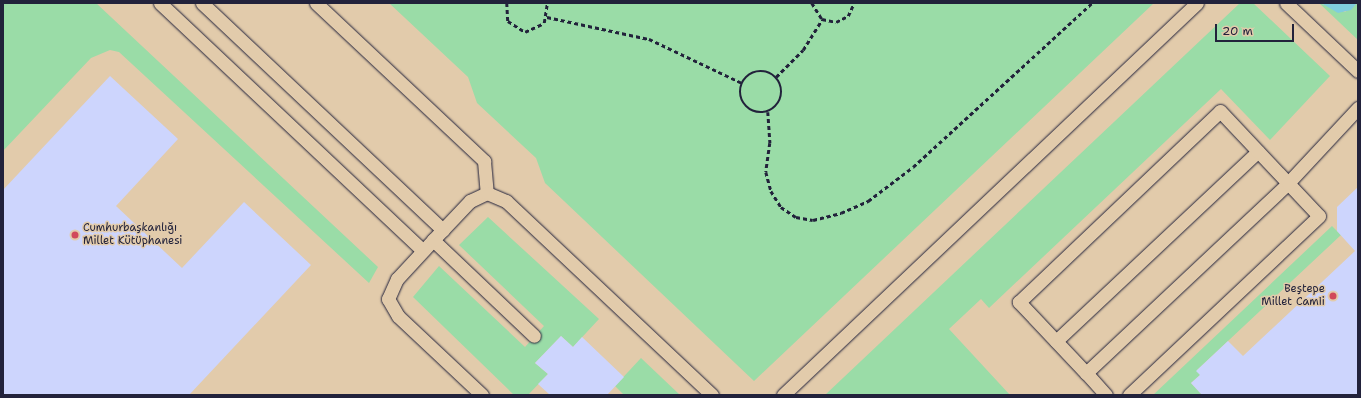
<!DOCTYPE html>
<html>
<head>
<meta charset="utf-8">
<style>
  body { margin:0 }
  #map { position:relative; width:1361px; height:398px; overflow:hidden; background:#e2cbab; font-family:"Shantell Sans",sans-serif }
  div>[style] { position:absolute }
  .green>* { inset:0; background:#9adca7 }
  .water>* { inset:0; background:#80cdde }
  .building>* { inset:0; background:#cdd5fd }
  .path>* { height:2.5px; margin-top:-1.25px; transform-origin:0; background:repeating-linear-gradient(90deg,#22223b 0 4px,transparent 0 7px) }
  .path>.ring { margin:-1.25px; padding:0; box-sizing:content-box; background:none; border:2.5px solid #22223b; border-radius:50% }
  .roads { filter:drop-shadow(0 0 1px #22223b) drop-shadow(0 0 1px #22223b) }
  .service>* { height:13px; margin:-6.5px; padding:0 6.5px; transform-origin:6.5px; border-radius:6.5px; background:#e2cbab }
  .dots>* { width:11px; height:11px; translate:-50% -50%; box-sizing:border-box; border:2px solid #e2cbab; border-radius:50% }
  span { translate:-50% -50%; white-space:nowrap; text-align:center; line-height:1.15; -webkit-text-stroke:3px #e2cbab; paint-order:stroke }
  .poi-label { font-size:11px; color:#22223b }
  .left { translate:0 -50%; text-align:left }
  .right { translate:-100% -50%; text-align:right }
  .frame { position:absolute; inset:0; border:4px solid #22223b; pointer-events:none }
  .scale { position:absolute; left:1215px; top:24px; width:79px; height:18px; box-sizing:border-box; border:2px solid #22223b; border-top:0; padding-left:5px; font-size:12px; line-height:14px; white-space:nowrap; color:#22223b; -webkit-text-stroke:3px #e2cbab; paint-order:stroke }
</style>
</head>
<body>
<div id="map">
  <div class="green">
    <i style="clip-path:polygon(3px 3px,96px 3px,378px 267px,369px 283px,119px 52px,110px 50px,91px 58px,3px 151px)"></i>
    <i style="clip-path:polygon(389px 3px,1154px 3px,754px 381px,545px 183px,536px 158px,477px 103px,468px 77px)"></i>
    <i style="clip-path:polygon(1240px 3px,1253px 3px,1330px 76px,1270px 140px,1221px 89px,989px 308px,981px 299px,949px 329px,1010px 395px,825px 395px)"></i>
    <i style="clip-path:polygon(1319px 3px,1345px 12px,1358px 3px,1358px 40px)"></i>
    <i style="clip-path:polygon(488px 217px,599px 319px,573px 347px,561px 336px,535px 363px,548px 374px,528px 395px,514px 395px,413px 297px,439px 266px,525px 347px,544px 326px,459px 245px)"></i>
    <i style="clip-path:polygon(1332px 226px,1341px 235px,1197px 370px,1200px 375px,1191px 383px,1202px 395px,1153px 395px)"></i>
    <i style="clip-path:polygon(641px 358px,680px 395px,624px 395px,615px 386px)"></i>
  </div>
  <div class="water">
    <i style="clip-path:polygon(1321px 3px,1357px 3px,1351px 10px,1338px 13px)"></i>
  </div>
  <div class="building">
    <i style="clip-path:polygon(110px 76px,178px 139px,116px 206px,182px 268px,244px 202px,311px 265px,189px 395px,3px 395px,3px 190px)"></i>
    <i style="clip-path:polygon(1358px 187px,1358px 395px,1202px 395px,1191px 383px,1200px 375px,1196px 371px,1228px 341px,1243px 356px,1355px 251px,1337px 231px,1337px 207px)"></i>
    <i style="clip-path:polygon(561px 336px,573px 347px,582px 337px,624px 377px,607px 395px,550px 395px,538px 384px,548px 374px,535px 363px)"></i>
  </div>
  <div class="path">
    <i style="left:507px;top:3px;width:18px;rotate:87deg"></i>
    <i style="left:508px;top:21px;width:20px;rotate:33deg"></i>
    <i style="left:525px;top:32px;width:21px;rotate:-25deg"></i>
    <i style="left:544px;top:23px;width:20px;rotate:-81deg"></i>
    <i style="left:812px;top:3px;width:19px;rotate:58deg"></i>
    <i style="left:822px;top:19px;width:14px;rotate:12deg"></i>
    <i style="left:836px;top:22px;width:13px;rotate:-27deg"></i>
    <i style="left:848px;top:16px;width:14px;rotate:-65deg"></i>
    <i style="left:547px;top:17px;width:104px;rotate:12.2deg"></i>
    <i style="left:649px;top:39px;width:103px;rotate:25.3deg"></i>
    <i class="ring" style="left:740px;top:71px;width:39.5px;height:39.5px"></i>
    <i style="left:776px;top:77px;width:38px;rotate:-45deg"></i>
    <i style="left:803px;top:50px;width:36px;rotate:-58deg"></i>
    <i style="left:768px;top:112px;width:31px;rotate:86deg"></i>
    <i style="left:770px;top:143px;width:29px;rotate:98deg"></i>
    <i style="left:766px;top:172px;width:20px;rotate:75deg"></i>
    <i style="left:771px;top:191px;width:19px;rotate:58deg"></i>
    <i style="left:781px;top:207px;width:18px;rotate:34deg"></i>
    <i style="left:796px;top:217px;width:17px;rotate:10deg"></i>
    <i style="left:813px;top:220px;width:29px;rotate:-14deg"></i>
    <i style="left:841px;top:213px;width:30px;rotate:-24deg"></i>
    <i style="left:868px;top:201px;width:56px;rotate:-37.1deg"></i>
    <i style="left:913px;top:167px;width:243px;rotate:-42.5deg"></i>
  </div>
  <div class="roads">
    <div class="service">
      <i style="left:160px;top:3px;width:361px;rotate:43.3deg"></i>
      <i style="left:202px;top:3px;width:331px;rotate:43.3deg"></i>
      <i style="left:316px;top:3px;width:231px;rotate:43.2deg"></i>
      <i style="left:484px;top:161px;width:32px;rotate:85deg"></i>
      <i style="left:1286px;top:3px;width:99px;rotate:43.4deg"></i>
      <i style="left:433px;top:240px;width:139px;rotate:43.5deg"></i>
      <i style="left:1056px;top:341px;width:277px;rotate:-43.2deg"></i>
      <i style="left:1086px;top:373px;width:98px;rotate:-133.3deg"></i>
      <i style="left:1019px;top:302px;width:277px;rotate:-43.5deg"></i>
      <i style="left:1220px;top:111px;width:144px;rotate:46.7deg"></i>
      <i style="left:1319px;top:216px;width:261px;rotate:136.7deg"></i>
      <i style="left:482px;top:395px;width:115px;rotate:-136.8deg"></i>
      <i style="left:398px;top:316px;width:20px;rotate:-120deg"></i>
      <i style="left:388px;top:299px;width:22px;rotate:-66deg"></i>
      <i style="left:397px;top:279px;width:53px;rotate:-47.3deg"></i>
      <i style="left:433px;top:240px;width:54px;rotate:-46.5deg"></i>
      <i style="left:470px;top:201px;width:19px;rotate:-25deg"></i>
      <i style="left:487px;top:193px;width:21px;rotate:23deg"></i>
      <i style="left:506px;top:201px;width:283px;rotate:43.3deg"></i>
      <i style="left:783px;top:395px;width:570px;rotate:-43.44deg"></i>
      <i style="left:1106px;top:395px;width:30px;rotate:-132deg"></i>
      <i style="left:1086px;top:373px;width:277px;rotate:-43.2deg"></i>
      <i style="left:1288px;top:183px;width:103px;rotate:-47deg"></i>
    </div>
  </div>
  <div class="dots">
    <i style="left:75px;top:235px;background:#d1495b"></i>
    <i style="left:1333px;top:296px;background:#d1495b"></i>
  </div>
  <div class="poi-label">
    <span class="left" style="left:83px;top:235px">Cumhurbaşkanlığı<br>Millet Kütüphanesi</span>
    <span class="right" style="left:1325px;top:296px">Beştepe<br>Millet Camii</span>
  </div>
  <div class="frame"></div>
  <div class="scale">20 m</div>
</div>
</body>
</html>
